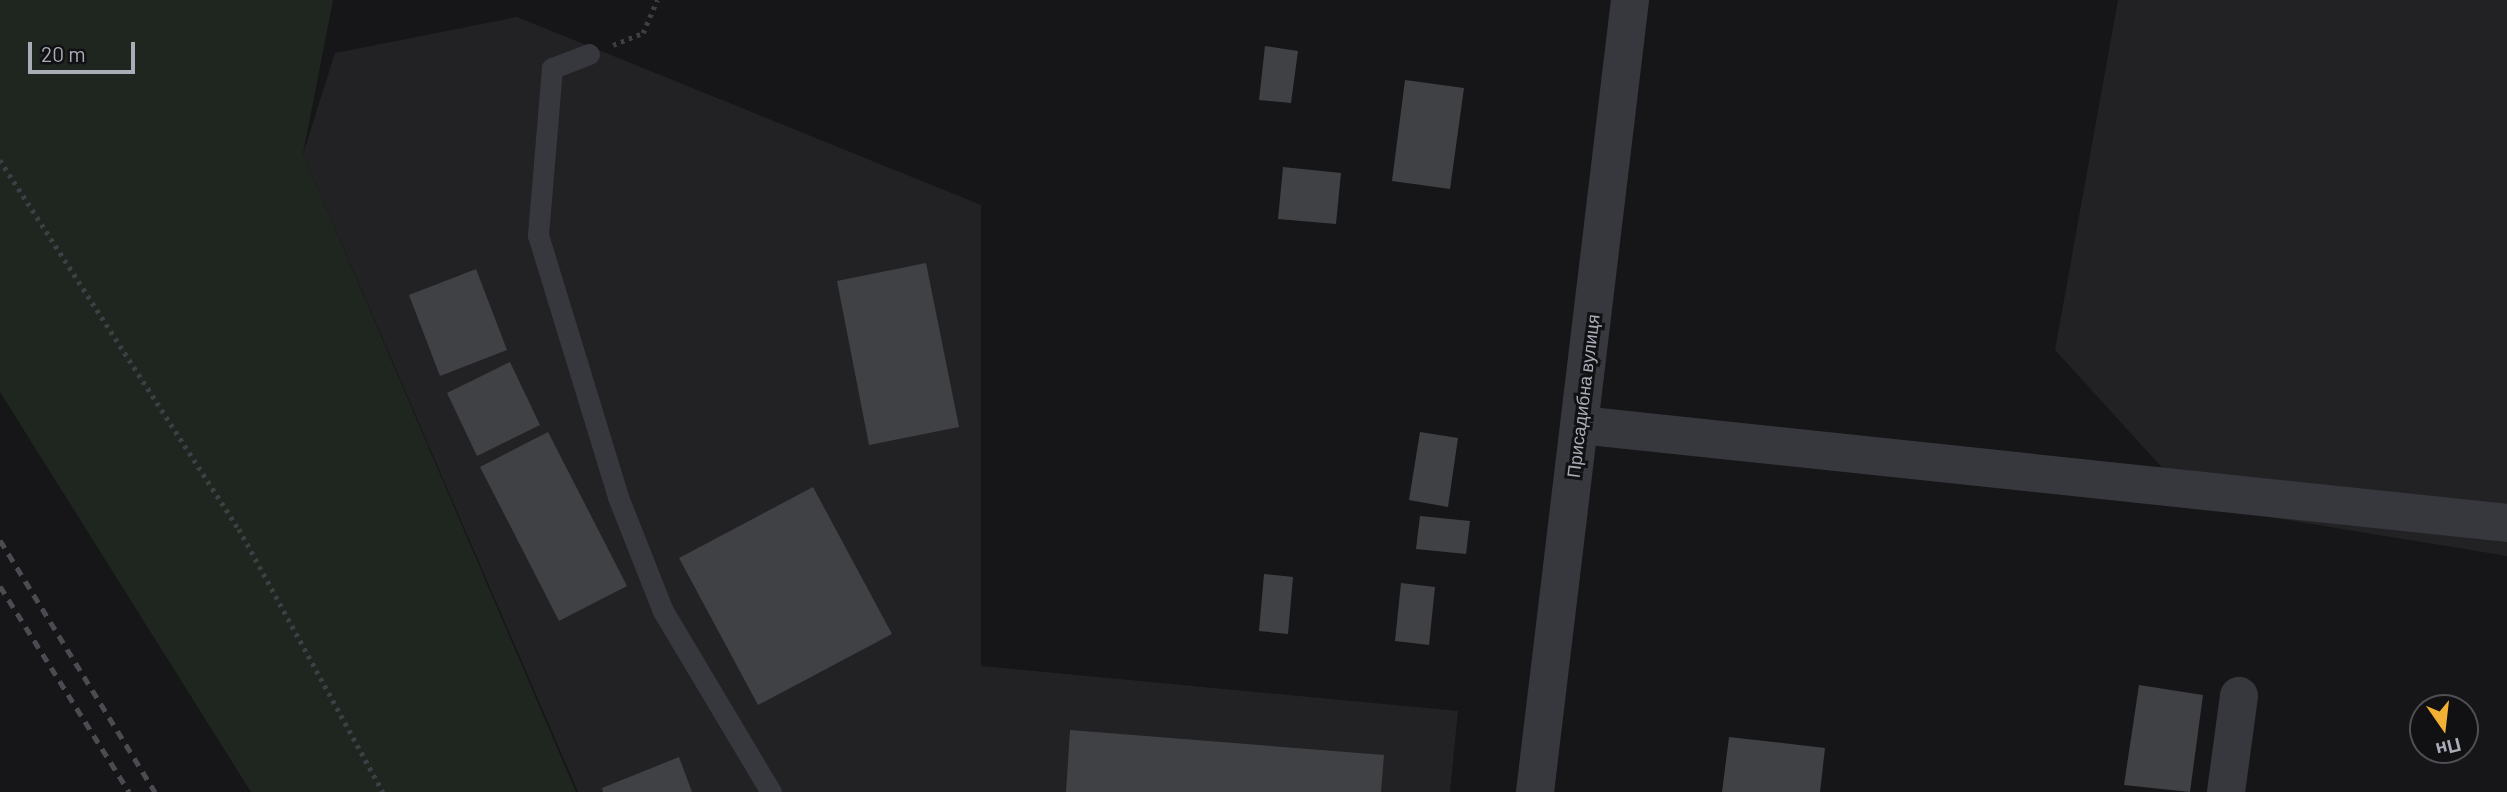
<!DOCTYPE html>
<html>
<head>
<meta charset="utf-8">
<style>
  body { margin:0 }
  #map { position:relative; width:2507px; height:792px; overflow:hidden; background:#161618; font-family:Barlow,sans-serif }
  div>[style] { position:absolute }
  .built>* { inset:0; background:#222225 }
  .green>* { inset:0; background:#1e261f }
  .building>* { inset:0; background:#404145 }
  .path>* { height:4.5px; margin-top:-2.25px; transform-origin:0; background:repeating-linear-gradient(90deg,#3d3f44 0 3.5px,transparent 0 8.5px) }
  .service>* { height:21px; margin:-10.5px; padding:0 10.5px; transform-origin:10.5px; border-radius:10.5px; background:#37383d }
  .minor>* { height:38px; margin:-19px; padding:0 19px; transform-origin:19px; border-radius:19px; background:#37383d }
  .rail>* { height:5px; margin-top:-2.5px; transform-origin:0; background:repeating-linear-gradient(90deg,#4a4c52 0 9px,transparent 0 16px) }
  span { translate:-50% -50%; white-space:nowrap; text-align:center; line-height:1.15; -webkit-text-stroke:6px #111113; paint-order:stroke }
  .street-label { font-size:18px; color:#a8adb8 }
  .north { position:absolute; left:2409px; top:694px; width:70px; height:70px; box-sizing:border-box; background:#111113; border:2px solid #4d4f55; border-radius:50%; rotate:166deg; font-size:19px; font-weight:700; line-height:28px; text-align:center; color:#a8adb8 }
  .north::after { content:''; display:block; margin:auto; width:24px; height:32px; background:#f2b134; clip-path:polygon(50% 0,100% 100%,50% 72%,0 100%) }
  .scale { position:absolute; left:28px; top:42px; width:107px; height:32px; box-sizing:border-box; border:4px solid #a8adb8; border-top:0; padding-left:9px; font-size:21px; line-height:24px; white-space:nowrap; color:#a8adb8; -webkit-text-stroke:5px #111113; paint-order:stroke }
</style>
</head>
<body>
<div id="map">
  <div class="built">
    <i style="clip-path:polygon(2118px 0,2507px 0,2507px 556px,2196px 505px,2055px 350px)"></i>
    <i style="clip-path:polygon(517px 17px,981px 205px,981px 666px,1458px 711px,1450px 792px,578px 792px,303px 154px,335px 53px)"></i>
  </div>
  <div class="green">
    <i style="clip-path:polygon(0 0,333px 0,303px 154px,576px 792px,251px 792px,0 392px)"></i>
  </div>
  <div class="building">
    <i style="clip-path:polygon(1265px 46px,1298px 51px,1291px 103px,1259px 100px)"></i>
    <i style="clip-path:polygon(1405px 80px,1464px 88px,1450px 189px,1392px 181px)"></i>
    <i style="clip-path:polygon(1283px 167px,1341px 173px,1336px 224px,1278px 219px)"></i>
    <i style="clip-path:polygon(926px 263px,959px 427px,869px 445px,837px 281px)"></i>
    <i style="clip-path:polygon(476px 269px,507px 350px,440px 376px,409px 295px)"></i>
    <i style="clip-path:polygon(510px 362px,540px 425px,477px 456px,447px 393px)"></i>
    <i style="clip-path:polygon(548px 432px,627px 586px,559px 621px,480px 467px)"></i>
    <i style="clip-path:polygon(1420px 432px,1458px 438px,1448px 507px,1409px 500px)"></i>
    <i style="clip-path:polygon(813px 487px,892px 634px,758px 705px,679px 558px)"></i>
    <i style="clip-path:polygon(1420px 516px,1470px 521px,1466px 554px,1416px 549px)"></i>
    <i style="clip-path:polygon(1264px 574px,1293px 577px,1288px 634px,1259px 631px)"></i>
    <i style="clip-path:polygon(1401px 583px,1435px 587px,1429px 645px,1395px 641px)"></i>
    <i style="clip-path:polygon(2139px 685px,2203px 695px,2190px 792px,2124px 785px)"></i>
    <i style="clip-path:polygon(1070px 730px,1384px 755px,1381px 792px,1066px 792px)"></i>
    <i style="clip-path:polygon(1729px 737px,1825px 748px,1820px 792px,1722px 792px)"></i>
    <i style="clip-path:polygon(679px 757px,692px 792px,603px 792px,602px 788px)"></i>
  </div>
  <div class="path">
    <i style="left:613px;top:45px;width:32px;rotate:-22deg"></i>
    <i style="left:643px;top:33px;width:36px;rotate:-67deg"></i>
    <i style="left:0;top:160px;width:440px;rotate:57.1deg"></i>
    <i style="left:239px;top:529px;width:300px;rotate:61.3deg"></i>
  </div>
  <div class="service">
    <i style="left:589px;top:54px;width:40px;rotate:159deg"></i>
    <i style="left:552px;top:68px;width:168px;rotate:94.8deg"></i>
    <i style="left:538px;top:235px;width:274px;rotate:73deg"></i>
    <i style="left:618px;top:497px;width:123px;rotate:68.5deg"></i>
    <i style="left:663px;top:611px;width:211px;rotate:59.2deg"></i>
  </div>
  <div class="minor">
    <i style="left:1580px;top:425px;width:932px;rotate:6.03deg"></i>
    <i style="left:1535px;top:792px;width:798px;rotate:-83.16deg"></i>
    <i style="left:2226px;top:792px;width:97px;rotate:-82.3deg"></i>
  </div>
  <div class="rail">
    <i style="left:0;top:540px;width:296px;rotate:58.4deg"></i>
    <i style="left:0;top:586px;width:243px;rotate:57.9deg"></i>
  </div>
  <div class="street-label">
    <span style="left:1583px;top:396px;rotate:-83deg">Присадибна вулиця</span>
  </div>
  <div class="north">Пн</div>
  <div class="scale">20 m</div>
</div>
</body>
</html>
